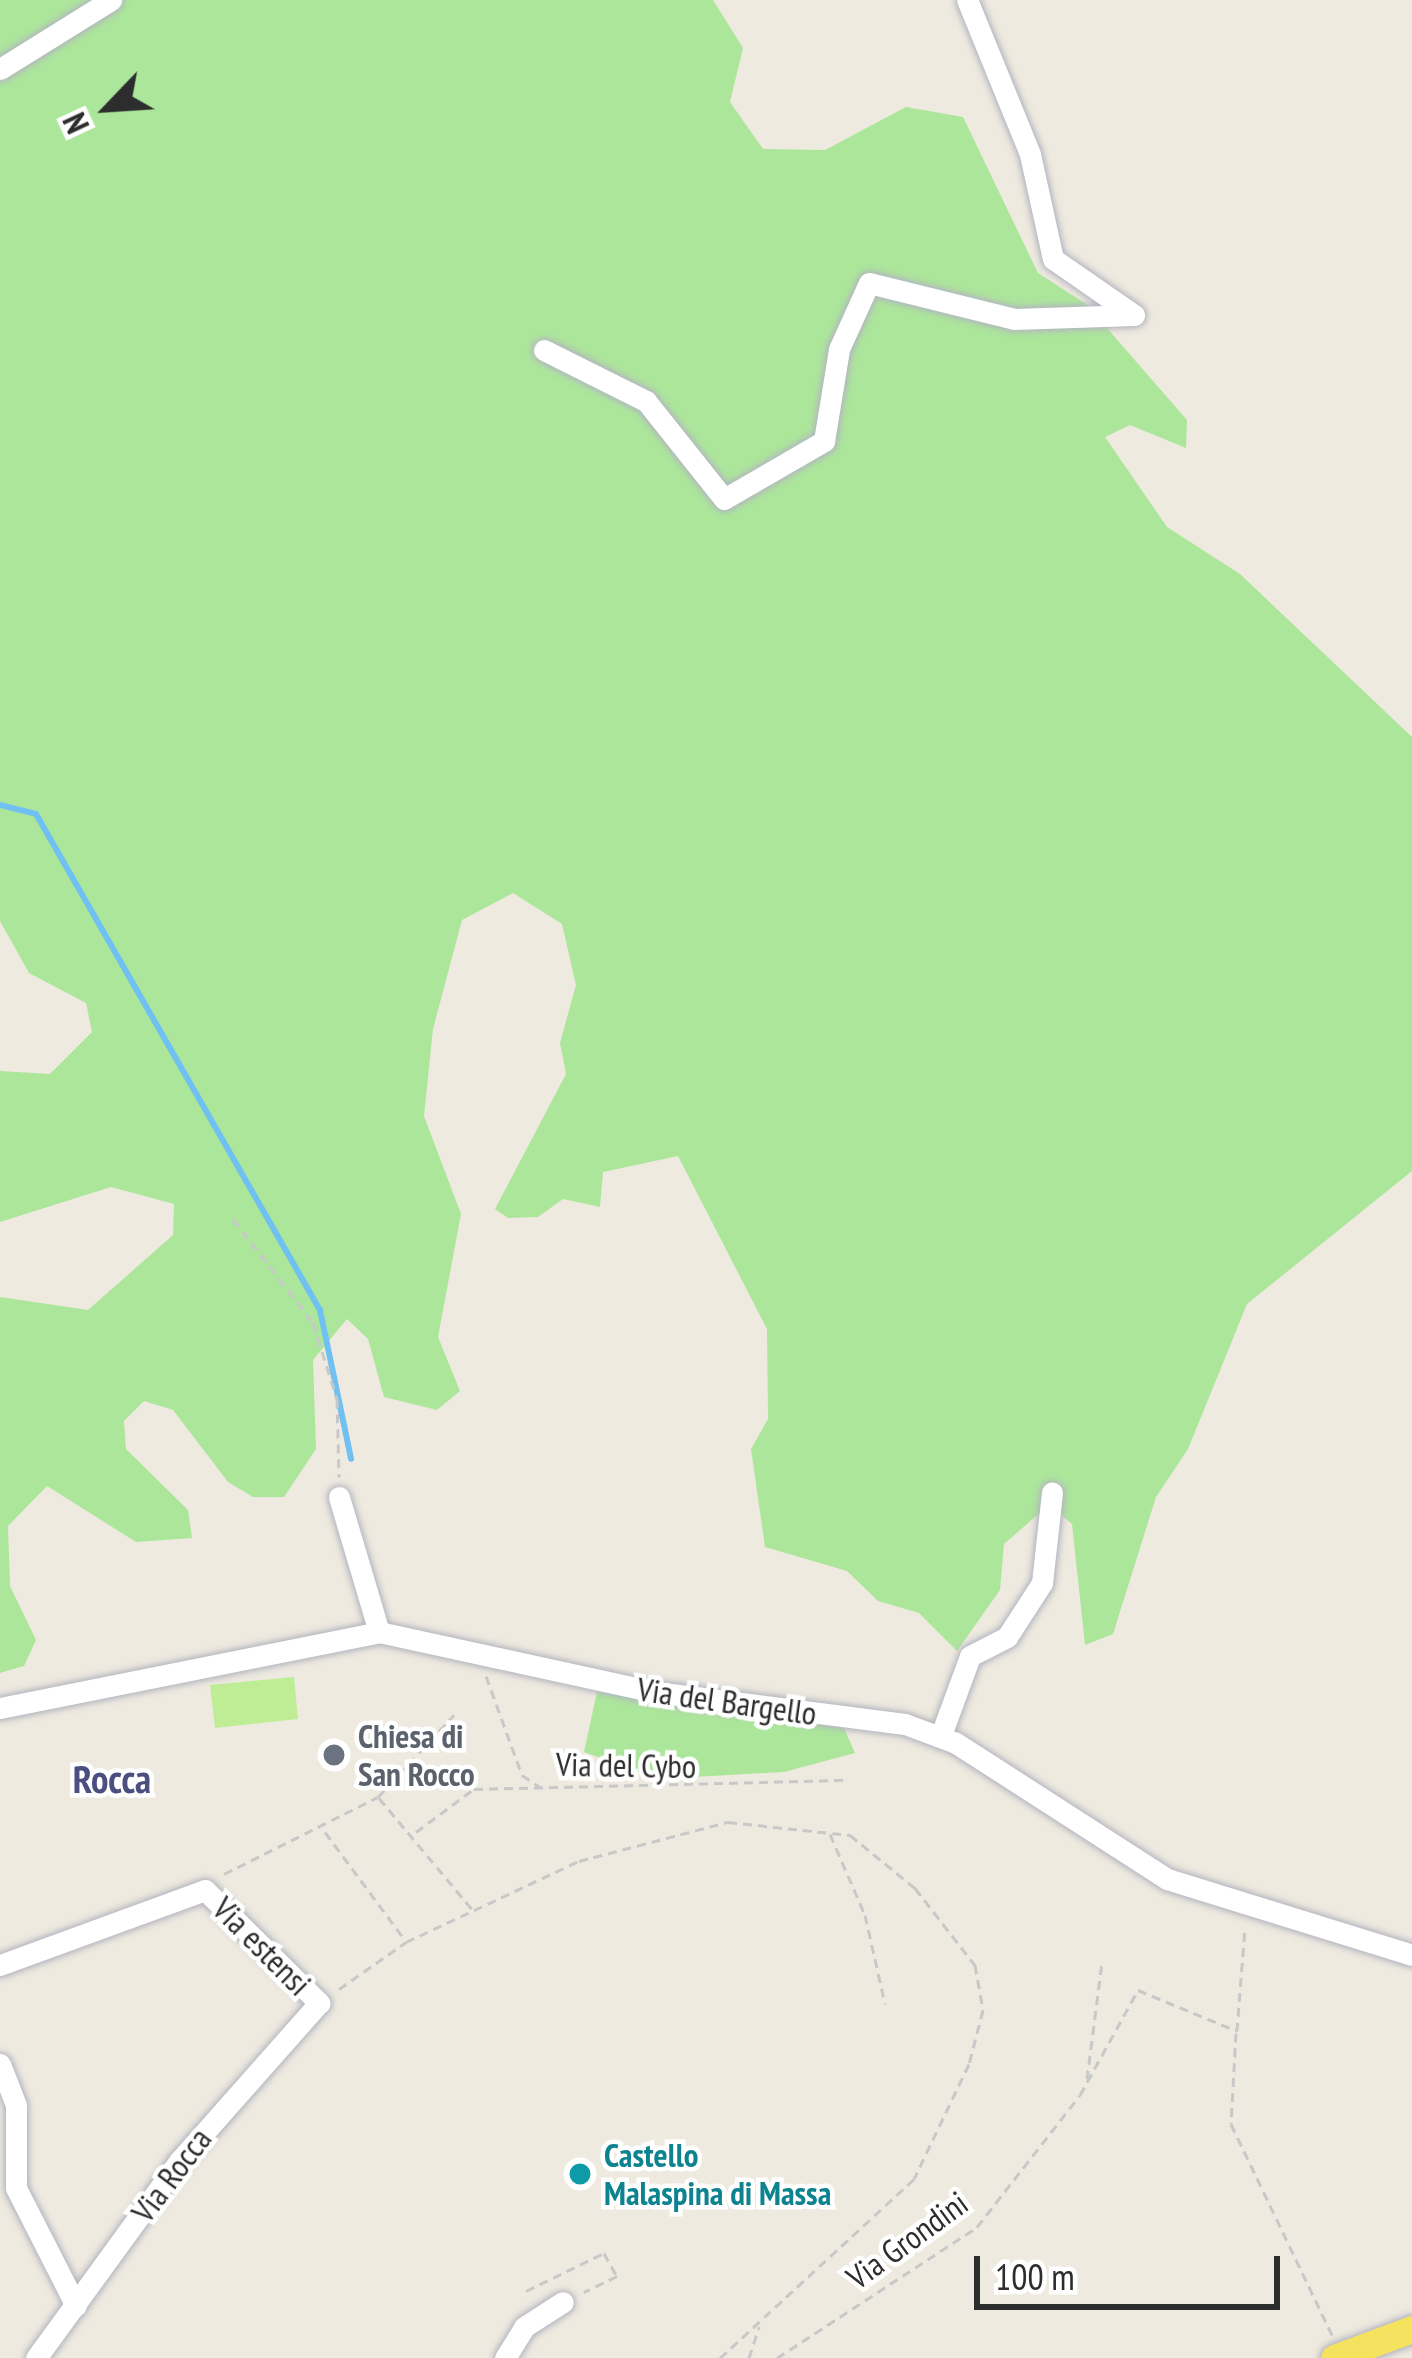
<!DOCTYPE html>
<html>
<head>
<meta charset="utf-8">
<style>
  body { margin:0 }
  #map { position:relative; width:1412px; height:2358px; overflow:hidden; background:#eeeadf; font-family:"PT Sans Narrow",sans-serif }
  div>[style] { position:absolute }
  .green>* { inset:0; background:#ace69b }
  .pitch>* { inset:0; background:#bfed96 }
  .stream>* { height:6px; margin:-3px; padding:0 3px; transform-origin:3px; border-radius:3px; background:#70c1f2 }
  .path>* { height:3px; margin-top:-1.5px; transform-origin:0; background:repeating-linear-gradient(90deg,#c8c8c8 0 9px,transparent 0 15px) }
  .roads { filter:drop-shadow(0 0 3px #b3b4c0) drop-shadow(0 0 3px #b3b4c0) }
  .minor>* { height:21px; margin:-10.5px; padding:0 10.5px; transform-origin:10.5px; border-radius:10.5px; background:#fff }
  .major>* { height:27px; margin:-13.5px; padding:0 13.5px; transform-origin:13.5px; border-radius:13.5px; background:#f5e25e }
  .dots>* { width:33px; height:33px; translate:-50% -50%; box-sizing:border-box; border:6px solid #fff; border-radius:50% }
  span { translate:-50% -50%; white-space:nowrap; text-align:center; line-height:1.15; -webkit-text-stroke:9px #fff; paint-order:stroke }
  .street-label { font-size:33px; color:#2d2d2d }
  .worship-label { font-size:33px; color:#5b616d; font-weight:700 }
  .left { translate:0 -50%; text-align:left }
  .culture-label { font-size:33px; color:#0d838f; font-weight:700 }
  .quarter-label { font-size:39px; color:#4b4f80; font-weight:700 }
  .north { position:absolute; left:48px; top:48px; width:120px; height:120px; -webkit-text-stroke:9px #fff; paint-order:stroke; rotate:245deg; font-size:33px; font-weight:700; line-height:48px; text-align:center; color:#2d2d2d }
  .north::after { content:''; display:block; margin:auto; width:42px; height:54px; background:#2d2d2d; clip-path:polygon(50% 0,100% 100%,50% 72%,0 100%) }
  .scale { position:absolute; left:974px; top:2256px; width:306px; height:54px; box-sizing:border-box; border:6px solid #2d2d2d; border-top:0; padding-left:15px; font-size:36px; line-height:42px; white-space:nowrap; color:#2d2d2d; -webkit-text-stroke:9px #fff; paint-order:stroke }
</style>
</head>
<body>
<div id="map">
  <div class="green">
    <i style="clip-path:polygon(0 0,713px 0,743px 48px,730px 102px,763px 149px,825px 150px,906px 107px,963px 117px,1038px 273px,1086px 304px,1187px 420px,1186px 448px,1130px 425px,1105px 437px,1167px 527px,1240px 574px,1412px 737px,1412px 1171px,1247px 1304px,1188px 1449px,1156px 1497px,1113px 1634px,1085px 1645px,1072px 1524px,1049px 1505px,1004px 1544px,1000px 1590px,957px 1651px,919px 1613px,878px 1601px,847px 1571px,765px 1547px,751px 1449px,768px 1419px,767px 1329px,678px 1156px,603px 1172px,600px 1207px,563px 1199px,538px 1217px,508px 1218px,495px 1209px,566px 1074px,560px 1043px,576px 985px,562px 924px,513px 893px,462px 920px,433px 1029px,424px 1116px,461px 1214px,438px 1337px,460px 1391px,437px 1410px,384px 1397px,368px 1339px,347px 1319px,313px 1360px,316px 1449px,284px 1497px,253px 1497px,228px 1482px,173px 1410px,144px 1401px,124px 1421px,126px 1449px,188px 1510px,192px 1538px,136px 1542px,47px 1486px,8px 1526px,10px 1586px,36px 1640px,24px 1666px,0 1673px,0 1297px,88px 1310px,173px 1235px,174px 1204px,111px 1187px,0 1222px,0 1071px,50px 1074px,92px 1032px,86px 1003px,29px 973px,0 921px)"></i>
    <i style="clip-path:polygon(597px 1692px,844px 1728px,855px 1753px,784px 1772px,657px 1779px,584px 1752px)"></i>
  </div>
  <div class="pitch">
    <i style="clip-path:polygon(294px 1677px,298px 1719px,215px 1728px,210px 1685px)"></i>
  </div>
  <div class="stream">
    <i style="left:0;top:805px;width:37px;rotate:14deg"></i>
    <i style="left:36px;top:814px;width:572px;rotate:60.21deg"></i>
    <i style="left:320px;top:1310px;width:152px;rotate:78.2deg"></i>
  </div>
  <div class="path">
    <i style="left:233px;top:1219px;width:131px;rotate:52.4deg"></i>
    <i style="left:313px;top:1323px;width:80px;rotate:72.5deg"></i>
    <i style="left:337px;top:1399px;width:78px;rotate:88.5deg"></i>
    <i style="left:486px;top:1676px;width:105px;rotate:70deg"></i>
    <i style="left:522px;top:1775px;width:22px;rotate:34deg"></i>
    <i style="left:379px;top:1798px;width:150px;rotate:50.1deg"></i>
    <i style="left:325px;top:1832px;width:134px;rotate:53.5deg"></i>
    <i style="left:416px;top:1832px;width:72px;rotate:-36.6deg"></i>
    <i style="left:474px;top:1789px;width:375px;rotate:-1.4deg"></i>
    <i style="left:830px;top:1834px;width:88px;rotate:66.6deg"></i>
    <i style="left:865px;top:1915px;width:91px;rotate:77.3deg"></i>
    <i style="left:224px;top:1874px;width:172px;rotate:-26.6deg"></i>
    <i style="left:378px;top:1797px;width:112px;rotate:-47.2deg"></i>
    <i style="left:339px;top:1989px;width:82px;rotate:-35deg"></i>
    <i style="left:406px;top:1942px;width:191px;rotate:-25.1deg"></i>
    <i style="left:579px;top:1861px;width:154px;rotate:-14.7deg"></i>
    <i style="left:728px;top:1822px;width:123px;rotate:6.1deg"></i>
    <i style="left:850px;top:1835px;width:84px;rotate:39.2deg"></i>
    <i style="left:915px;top:1888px;width:98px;rotate:52.1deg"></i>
    <i style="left:975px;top:1965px;width:46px;rotate:79.9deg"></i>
    <i style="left:983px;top:2010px;width:56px;rotate:104.5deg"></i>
    <i style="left:969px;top:2064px;width:127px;rotate:115.6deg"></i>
    <i style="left:914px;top:2179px;width:264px;rotate:137.3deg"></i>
    <i style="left:1236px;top:2033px;width:91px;rotate:93.1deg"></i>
    <i style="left:1231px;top:2124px;width:234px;rotate:64.4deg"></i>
    <i style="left:1087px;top:2079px;width:118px;rotate:-82.7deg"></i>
    <i style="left:526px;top:2291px;width:87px;rotate:-26deg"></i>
    <i style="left:604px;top:2253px;width:26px;rotate:61deg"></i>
    <i style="left:617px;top:2276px;width:37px;rotate:154deg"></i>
    <i style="left:749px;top:2358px;width:33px;rotate:-72deg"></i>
    <i style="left:777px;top:2358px;width:239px;rotate:-33.2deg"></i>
    <i style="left:977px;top:2227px;width:167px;rotate:-52deg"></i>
    <i style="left:1080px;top:2095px;width:120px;rotate:-61.1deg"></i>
    <i style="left:1138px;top:1990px;width:107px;rotate:22.5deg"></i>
    <i style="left:1237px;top:2031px;width:104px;rotate:-85.6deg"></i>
  </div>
  <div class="roads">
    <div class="minor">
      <i style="left:0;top:69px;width:131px;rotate:-31.9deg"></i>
      <i style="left:544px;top:350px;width:114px;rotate:26.6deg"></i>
      <i style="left:646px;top:401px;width:125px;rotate:51.5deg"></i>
      <i style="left:724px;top:499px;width:116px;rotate:-30.1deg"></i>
      <i style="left:824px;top:441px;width:93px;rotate:-80.7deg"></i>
      <i style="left:839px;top:349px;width:72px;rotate:-65.6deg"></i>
      <i style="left:869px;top:283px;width:149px;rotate:13.9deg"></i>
      <i style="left:1014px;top:319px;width:120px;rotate:-1.9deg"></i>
      <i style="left:1134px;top:315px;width:98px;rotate:-145.3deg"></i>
      <i style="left:1053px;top:259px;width:107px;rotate:-102.4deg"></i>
      <i style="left:1030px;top:154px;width:166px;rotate:-112.2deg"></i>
      <i style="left:339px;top:1497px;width:141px;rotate:73.5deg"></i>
      <i style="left:0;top:1708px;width:387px;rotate:-11.3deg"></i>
      <i style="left:379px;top:1632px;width:282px;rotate:12.3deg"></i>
      <i style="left:655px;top:1692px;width:252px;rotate:7.3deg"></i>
      <i style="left:905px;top:1724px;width:54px;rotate:20.4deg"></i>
      <i style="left:956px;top:1743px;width:251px;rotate:32.8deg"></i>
      <i style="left:1167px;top:1879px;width:257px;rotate:17.2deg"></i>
      <i style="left:941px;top:1735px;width:84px;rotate:-69.8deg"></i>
      <i style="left:970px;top:1656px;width:42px;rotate:-27.2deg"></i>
      <i style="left:1007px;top:1637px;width:64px;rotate:-57.1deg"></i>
      <i style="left:1042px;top:1583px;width:91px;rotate:-83.7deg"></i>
      <i style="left:0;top:1965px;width:218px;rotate:-20.1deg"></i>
      <i style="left:205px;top:1890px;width:161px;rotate:44.7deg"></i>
      <i style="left:319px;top:2003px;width:210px;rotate:131.5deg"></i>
      <i style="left:180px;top:2160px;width:245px;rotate:126deg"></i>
      <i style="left:0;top:2064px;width:44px;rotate:68.7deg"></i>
      <i style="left:16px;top:2105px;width:83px;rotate:90deg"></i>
      <i style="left:16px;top:2188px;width:132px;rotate:63deg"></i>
      <i style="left:505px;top:2358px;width:36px;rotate:-58deg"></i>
      <i style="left:524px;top:2327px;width:46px;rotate:-32.7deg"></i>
    </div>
    <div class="major">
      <i style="left:1334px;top:2358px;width:83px;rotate:-20.4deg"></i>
    </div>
  </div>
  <div class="dots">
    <i style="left:334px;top:1755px;background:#6b7280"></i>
    <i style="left:580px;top:2174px;background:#0f9aa8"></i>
  </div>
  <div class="street-label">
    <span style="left:727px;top:1701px;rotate:8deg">Via del Bargello</span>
    <span style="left:626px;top:1765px;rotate:1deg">Via del Cybo</span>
    <span style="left:262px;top:1946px;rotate:45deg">Via estensi</span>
    <span style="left:171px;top:2175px;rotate:-53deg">Via Rocca</span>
    <span style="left:907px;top:2240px;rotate:-36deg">Via Grondini</span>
  </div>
  <div class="worship-label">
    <span class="left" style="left:358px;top:1755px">Chiesa di<br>San Rocco</span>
  </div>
  <div class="culture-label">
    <span class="left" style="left:604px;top:2174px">Castello<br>Malaspina di Massa</span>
  </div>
  <div class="quarter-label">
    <span style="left:112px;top:1779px">Rocca</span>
  </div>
  <div class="north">N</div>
  <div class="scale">100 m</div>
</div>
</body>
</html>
